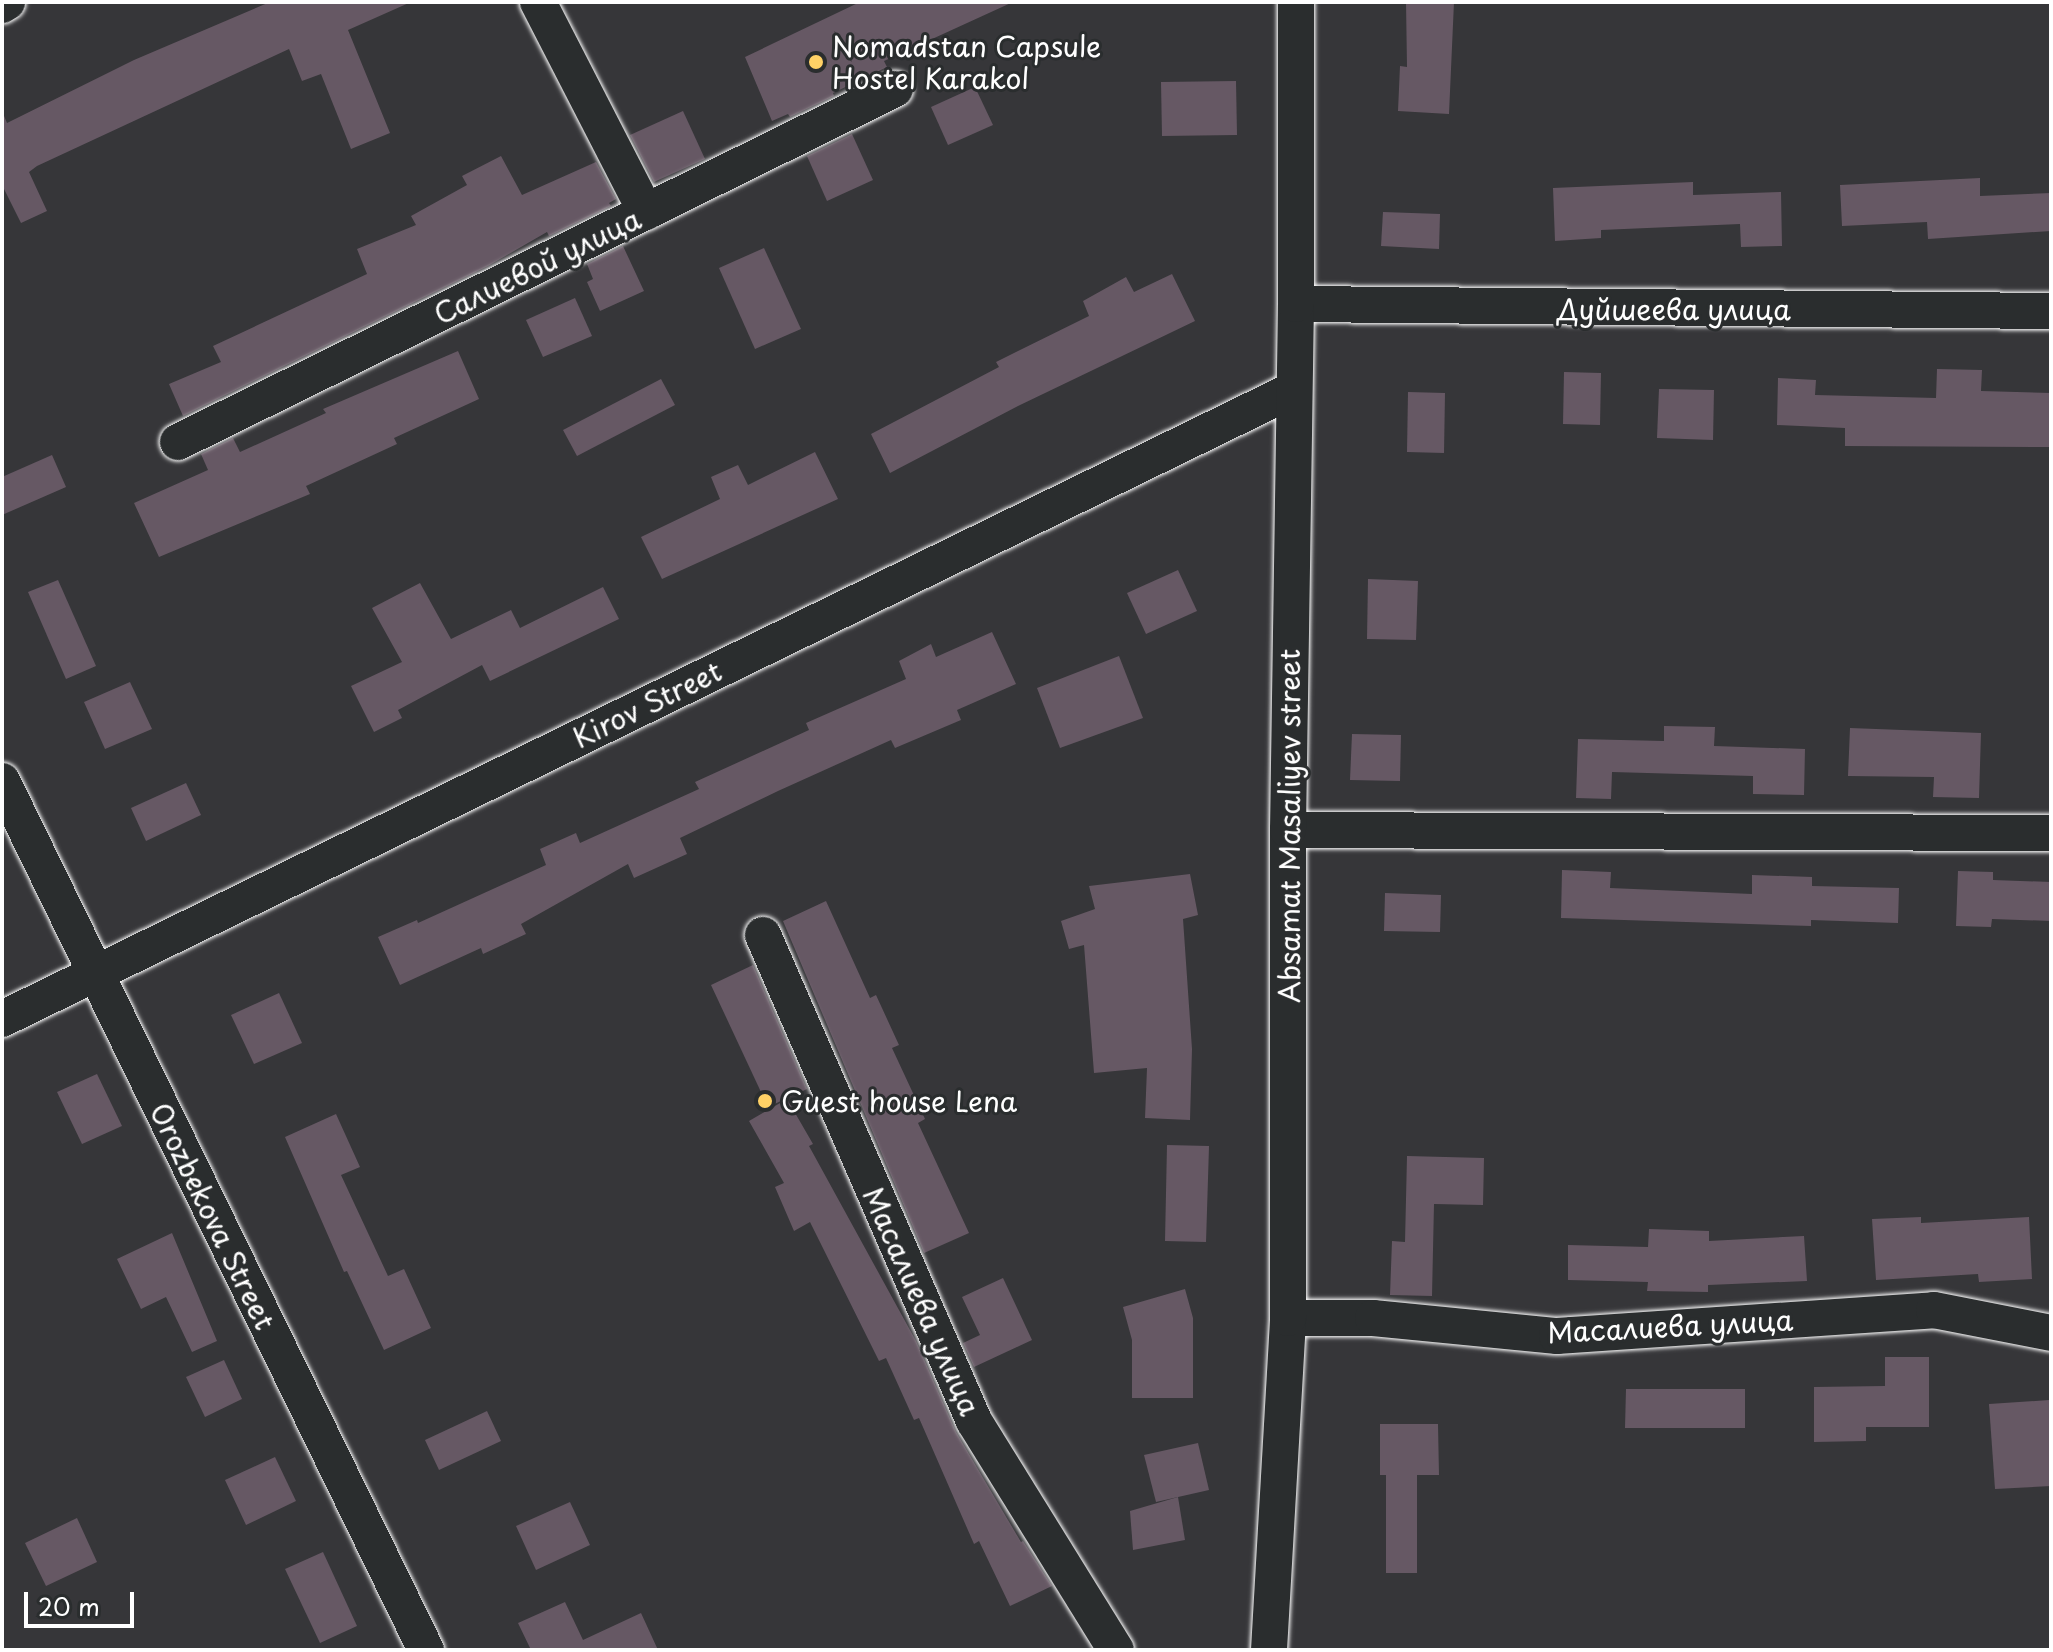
<!DOCTYPE html>
<html>
<head>
<meta charset="utf-8">
<style>
  body { margin:0 }
  #map { position:relative; width:2053px; height:1652px; overflow:hidden; background:#363639; font-family:"Playpen Sans",sans-serif }
  div>[style] { position:absolute }
  .building>* { inset:0; background:#665864 }
  .roads { filter:drop-shadow(0 0 2px #fff) drop-shadow(0 0 2px #fff) }
  .minor>* { height:36px; margin:-18px; padding:0 18px; transform-origin:18px; border-radius:18px; background:#2a2d2e }
  .dots>* { width:22px; height:22px; translate:-50% -50%; box-sizing:border-box; border:4px solid #2a2d2e; border-radius:50% }
  span { translate:-50% -50%; white-space:nowrap; text-align:center; line-height:1.15; -webkit-text-stroke:6px #2a2d2e; paint-order:stroke }
  .poi-label { font-size:28px; color:#fff }
  .left { translate:0 -50%; text-align:left }
  .street-label { font-size:28px; color:#fff }
  .frame { position:absolute; inset:0; border:4px solid #fff; pointer-events:none }
  .scale { position:absolute; left:24px; top:1592px; width:110px; height:36px; box-sizing:border-box; border:4px solid #fff; border-top:0; padding-left:10px; font-size:24px; line-height:28px; white-space:nowrap; color:#fff; -webkit-text-stroke:6px #2a2d2e; paint-order:stroke }
</style>
</head>
<body>
<div id="map">
  <div class="building">
    <i style="clip-path:polygon(270px 2px,411px 2px,348px 30px,390px 133px,351px 149px,321px 74px,302px 81px,289px 49px,37px 166px,29px 172px,47px 211px,21px 223px,2px 185px,2px 111px,7px 123px,134px 60px)"></i>
    <i style="clip-path:polygon(860px 2px,1013px 2px,884px 61px,887px 67px,833px 93px,834px 96px,790px 117px,788px 114px,772px 121px,745px 57px)"></i>
    <i style="clip-path:polygon(1406px 2px,1454px 2px,1449px 114px,1398px 111px,1400px 66px,1407px 67px)"></i>
    <i style="clip-path:polygon(1236px 81px,1237px 135px,1162px 136px,1161px 82px)"></i>
    <i style="clip-path:polygon(975px 87px,993px 125px,948px 145px,931px 107px)"></i>
    <i style="clip-path:polygon(683px 111px,705px 159px,654px 182px,630px 135px)"></i>
    <i style="clip-path:polygon(852px 134px,873px 180px,827px 201px,807px 156px)"></i>
    <i style="clip-path:polygon(501px 156px,522px 195px,596px 162px,616px 199px,609px 203px,611px 206px,549px 236px,547px 232px,488px 266px,183px 416px,169px 384px,221px 362px,213px 346px,367px 274px,357px 249px,416px 225px,411px 216px,467px 185px,462px 176px)"></i>
    <i style="clip-path:polygon(1980px 178px,1980px 196px,2051px 193px,2051px 231px,1928px 239px,1927px 222px,1842px 226px,1840px 185px)"></i>
    <i style="clip-path:polygon(1693px 182px,1693px 195px,1781px 192px,1782px 246px,1741px 247px,1740px 224px,1601px 230px,1601px 238px,1555px 241px,1553px 188px)"></i>
    <i style="clip-path:polygon(1383px 212px,1440px 214px,1439px 249px,1381px 246px)"></i>
    <i style="clip-path:polygon(623px 246px,644px 291px,600px 311px,587px 282px,593px 279px,587px 264px)"></i>
    <i style="clip-path:polygon(764px 248px,801px 329px,755px 349px,719px 268px)"></i>
    <i style="clip-path:polygon(1172px 274px,1195px 321px,1018px 406px,890px 473px,871px 434px,999px 367px,996px 362px,1089px 316px,1083px 301px,1126px 277px,1134px 292px)"></i>
    <i style="clip-path:polygon(575px 298px,592px 336px,543px 357px,526px 320px)"></i>
    <i style="clip-path:polygon(458px 351px,479px 399px,394px 438px,397px 444px,306px 486px,310px 494px,159px 557px,134px 503px,208px 470px,201px 454px,233px 438px,240px 452px,326px 413px,323px 409px)"></i>
    <i style="clip-path:polygon(1937px 369px,1982px 370px,1981px 391px,2051px 393px,2051px 447px,1845px 446px,1845px 428px,1777px 425px,1778px 378px,1816px 380px,1815px 395px,1936px 398px)"></i>
    <i style="clip-path:polygon(1564px 372px,1601px 373px,1600px 425px,1563px 424px)"></i>
    <i style="clip-path:polygon(661px 379px,675px 405px,577px 456px,563px 430px)"></i>
    <i style="clip-path:polygon(1659px 389px,1714px 390px,1713px 440px,1657px 438px)"></i>
    <i style="clip-path:polygon(1408px 392px,1445px 393px,1444px 453px,1407px 452px)"></i>
    <i style="clip-path:polygon(815px 452px,838px 499px,662px 579px,641px 537px,720px 499px,711px 477px,738px 465px,748px 485px)"></i>
    <i style="clip-path:polygon(52px 455px,66px 487px,2px 515px,2px 477px)"></i>
    <i style="clip-path:polygon(1178px 570px,1197px 611px,1146px 634px,1127px 593px)"></i>
    <i style="clip-path:polygon(1368px 579px,1418px 581px,1416px 640px,1367px 639px)"></i>
    <i style="clip-path:polygon(58px 580px,96px 666px,66px 679px,28px 592px)"></i>
    <i style="clip-path:polygon(420px 583px,451px 639px,511px 610px,520px 628px,603px 587px,619px 619px,490px 681px,482px 665px,398px 710px,402px 718px,374px 732px,351px 686px,402px 662px,372px 608px)"></i>
    <i style="clip-path:polygon(992px 632px,1016px 684px,957px 710px,961px 720px,895px 748px,891px 740px,778px 791px,680px 838px,687px 854px,634px 878px,628px 864px,521px 924px,526px 934px,483px 954px,481px 948px,400px 985px,378px 937px,417px 920px,418px 923px,546px 865px,540px 849px,576px 833px,580px 843px,699px 789px,695px 782px,809px 730px,806px 723px,906px 679px,899px 661px,931px 644px,936px 657px)"></i>
    <i style="clip-path:polygon(1119px 656px,1143px 718px,1060px 748px,1037px 688px)"></i>
    <i style="clip-path:polygon(130px 682px,152px 729px,105px 749px,84px 702px)"></i>
    <i style="clip-path:polygon(1664px 726px,1715px 727px,1714px 746px,1805px 749px,1804px 795px,1753px 794px,1753px 776px,1612px 772px,1611px 799px,1576px 798px,1578px 739px,1664px 741px)"></i>
    <i style="clip-path:polygon(1850px 728px,1981px 733px,1979px 798px,1933px 797px,1934px 777px,1848px 776px)"></i>
    <i style="clip-path:polygon(1352px 734px,1401px 735px,1400px 781px,1350px 780px)"></i>
    <i style="clip-path:polygon(186px 783px,201px 815px,146px 841px,131px 808px)"></i>
    <i style="clip-path:polygon(1562px 870px,1611px 872px,1610px 888px,1752px 894px,1752px 875px,1812px 877px,1812px 886px,1899px 888px,1898px 923px,1811px 920px,1811px 926px,1561px 918px)"></i>
    <i style="clip-path:polygon(1958px 871px,1993px 872px,1993px 880px,2051px 882px,2051px 921px,1992px 919px,1991px 927px,1956px 926px)"></i>
    <i style="clip-path:polygon(1190px 874px,1198px 915px,1183px 919px,1192px 1049px,1190px 1120px,1145px 1118px,1147px 1068px,1094px 1073px,1084px 945px,1069px 949px,1061px 921px,1095px 909px,1089px 886px)"></i>
    <i style="clip-path:polygon(1385px 893px,1441px 895px,1440px 932px,1384px 931px)"></i>
    <i style="clip-path:polygon(826px 901px,870px 998px,876px 995px,899px 1045px,892px 1048px,925px 1119px,918px 1123px,969px 1233px,924px 1253px,783px 921px)"></i>
    <i style="clip-path:polygon(753px 965px,807px 1089px,768px 1107px,711px 985px)"></i>
    <i style="clip-path:polygon(279px 993px,302px 1043px,254px 1064px,231px 1015px)"></i>
    <i style="clip-path:polygon(97px 1074px,122px 1126px,82px 1144px,57px 1092px)"></i>
    <i style="clip-path:polygon(787px 1099px,813px 1144px,809px 1146px,916px 1341px,956px 1432px,1021px 1542px,1023px 1541px,1052px 1586px,1010px 1606px,979px 1541px,974px 1544px,919px 1418px,914px 1420px,886px 1358px,879px 1361px,810px 1222px,794px 1231px,775px 1187px,784px 1183px,749px 1121px)"></i>
    <i style="clip-path:polygon(336px 1114px,360px 1167px,341px 1175px,388px 1276px,404px 1269px,431px 1328px,384px 1350px,347px 1271px,344px 1272px,285px 1137px)"></i>
    <i style="clip-path:polygon(1167px 1145px,1209px 1146px,1206px 1242px,1165px 1241px)"></i>
    <i style="clip-path:polygon(1407px 1156px,1484px 1158px,1483px 1205px,1434px 1204px,1432px 1296px,1390px 1295px,1392px 1241px,1405px 1242px)"></i>
    <i style="clip-path:polygon(1921px 1217px,1921px 1223px,2029px 1217px,2032px 1279px,1979px 1282px,1978px 1274px,1876px 1280px,1872px 1219px)"></i>
    <i style="clip-path:polygon(1649px 1229px,1709px 1231px,1709px 1241px,1804px 1236px,1807px 1281px,1708px 1285px,1708px 1292px,1647px 1291px,1648px 1282px,1568px 1280px,1568px 1245px,1648px 1247px)"></i>
    <i style="clip-path:polygon(172px 1233px,217px 1341px,192px 1352px,166px 1297px,141px 1309px,117px 1259px)"></i>
    <i style="clip-path:polygon(1003px 1278px,1032px 1340px,974px 1367px,963px 1343px,980px 1335px,962px 1297px)"></i>
    <i style="clip-path:polygon(1185px 1289px,1193px 1318px,1193px 1398px,1132px 1398px,1132px 1340px,1123px 1307px)"></i>
    <i style="clip-path:polygon(1885px 1357px,1929px 1357px,1929px 1427px,1866px 1427px,1866px 1441px,1814px 1442px,1814px 1387px,1885px 1386px)"></i>
    <i style="clip-path:polygon(224px 1360px,242px 1399px,205px 1417px,186px 1377px)"></i>
    <i style="clip-path:polygon(1626px 1389px,1745px 1389px,1745px 1428px,1625px 1428px)"></i>
    <i style="clip-path:polygon(2049px 1400px,2051px 1486px,1995px 1489px,1989px 1404px)"></i>
    <i style="clip-path:polygon(487px 1411px,501px 1441px,439px 1470px,425px 1440px)"></i>
    <i style="clip-path:polygon(1380px 1424px,1438px 1424px,1439px 1475px,1417px 1475px,1417px 1573px,1386px 1573px,1386px 1475px,1380px 1475px)"></i>
    <i style="clip-path:polygon(1198px 1443px,1209px 1490px,1156px 1502px,1144px 1455px)"></i>
    <i style="clip-path:polygon(275px 1457px,296px 1501px,246px 1525px,225px 1480px)"></i>
    <i style="clip-path:polygon(1178px 1497px,1185px 1540px,1133px 1550px,1130px 1511px)"></i>
    <i style="clip-path:polygon(570px 1502px,590px 1545px,536px 1570px,516px 1526px)"></i>
    <i style="clip-path:polygon(77px 1518px,97px 1562px,46px 1586px,25px 1543px)"></i>
    <i style="clip-path:polygon(323px 1552px,357px 1626px,320px 1643px,285px 1569px)"></i>
    <i style="clip-path:polygon(565px 1602px,583px 1640px,641px 1613px,658px 1650px,531px 1650px,518px 1623px)"></i>
  </div>
  <div class="roads">
    <div class="minor">
      <i style="left:538px;top:2px;width:236px;rotate:62.8deg"></i>
      <i style="left:2px;top:5px;width:6px;rotate:-31deg"></i>
      <i style="left:1296px;top:304px;width:755px;rotate:0.53deg"></i>
      <i style="left:178px;top:442px;width:799px;rotate:-26.21deg"></i>
      <i style="left:2px;top:781px;width:967px;rotate:63.99deg"></i>
      <i style="left:1288px;top:830px;width:763px;rotate:0.23deg"></i>
      <i style="left:763px;top:935px;width:530px;rotate:66.53deg"></i>
      <i style="left:974px;top:1421px;width:269px;rotate:58.2deg"></i>
      <i style="left:2px;top:1019px;width:1436px;rotate:-25.98deg"></i>
      <i style="left:1288px;top:1318px;width:85px"></i>
      <i style="left:1373px;top:1318px;width:185px;rotate:5.6deg"></i>
      <i style="left:1557px;top:1336px;width:378px;rotate:-3.9deg"></i>
      <i style="left:1934px;top:1310px;width:119px;rotate:11.1deg"></i>
      <i style="left:1269px;top:1650px;width:333px;rotate:-86.7deg"></i>
      <i style="left:1288px;top:1318px;width:488px;rotate:-90deg"></i>
      <i style="left:1288px;top:830px;width:526px;rotate:-89.13deg"></i>
      <i style="left:1296px;top:304px;width:302px;rotate:-90deg"></i>
    </div>
  </div>
  <div class="dots">
    <i style="left:816px;top:62px;background:#ffd166"></i>
    <i style="left:765px;top:1101px;background:#ffd166"></i>
  </div>
  <div class="poi-label">
    <span class="left" style="left:832px;top:62px">Nomadstan Capsule<br>Hostel Karakol</span>
    <span class="left" style="left:781px;top:1101px">Guest house Lena</span>
  </div>
  <div class="street-label">
    <span style="left:537px;top:266px;rotate:-26deg">Салиевой улица</span>
    <span style="left:1674px;top:309px">Дуйшеева улица</span>
    <span style="left:647px;top:704px;rotate:-26deg">Kirov Street</span>
    <span style="left:1289px;top:826px;rotate:-90deg">Absamat Masaliyev street</span>
    <span style="left:213px;top:1216px;rotate:64deg">Orozbekova Street</span>
    <span style="left:922px;top:1301px;rotate:66deg">Масалиева улица</span>
    <span style="left:1670px;top:1326px;rotate:-3deg">Масалиева улица</span>
  </div>
  <div class="frame"></div>
  <div class="scale">20 m</div>
</div>
</body>
</html>
